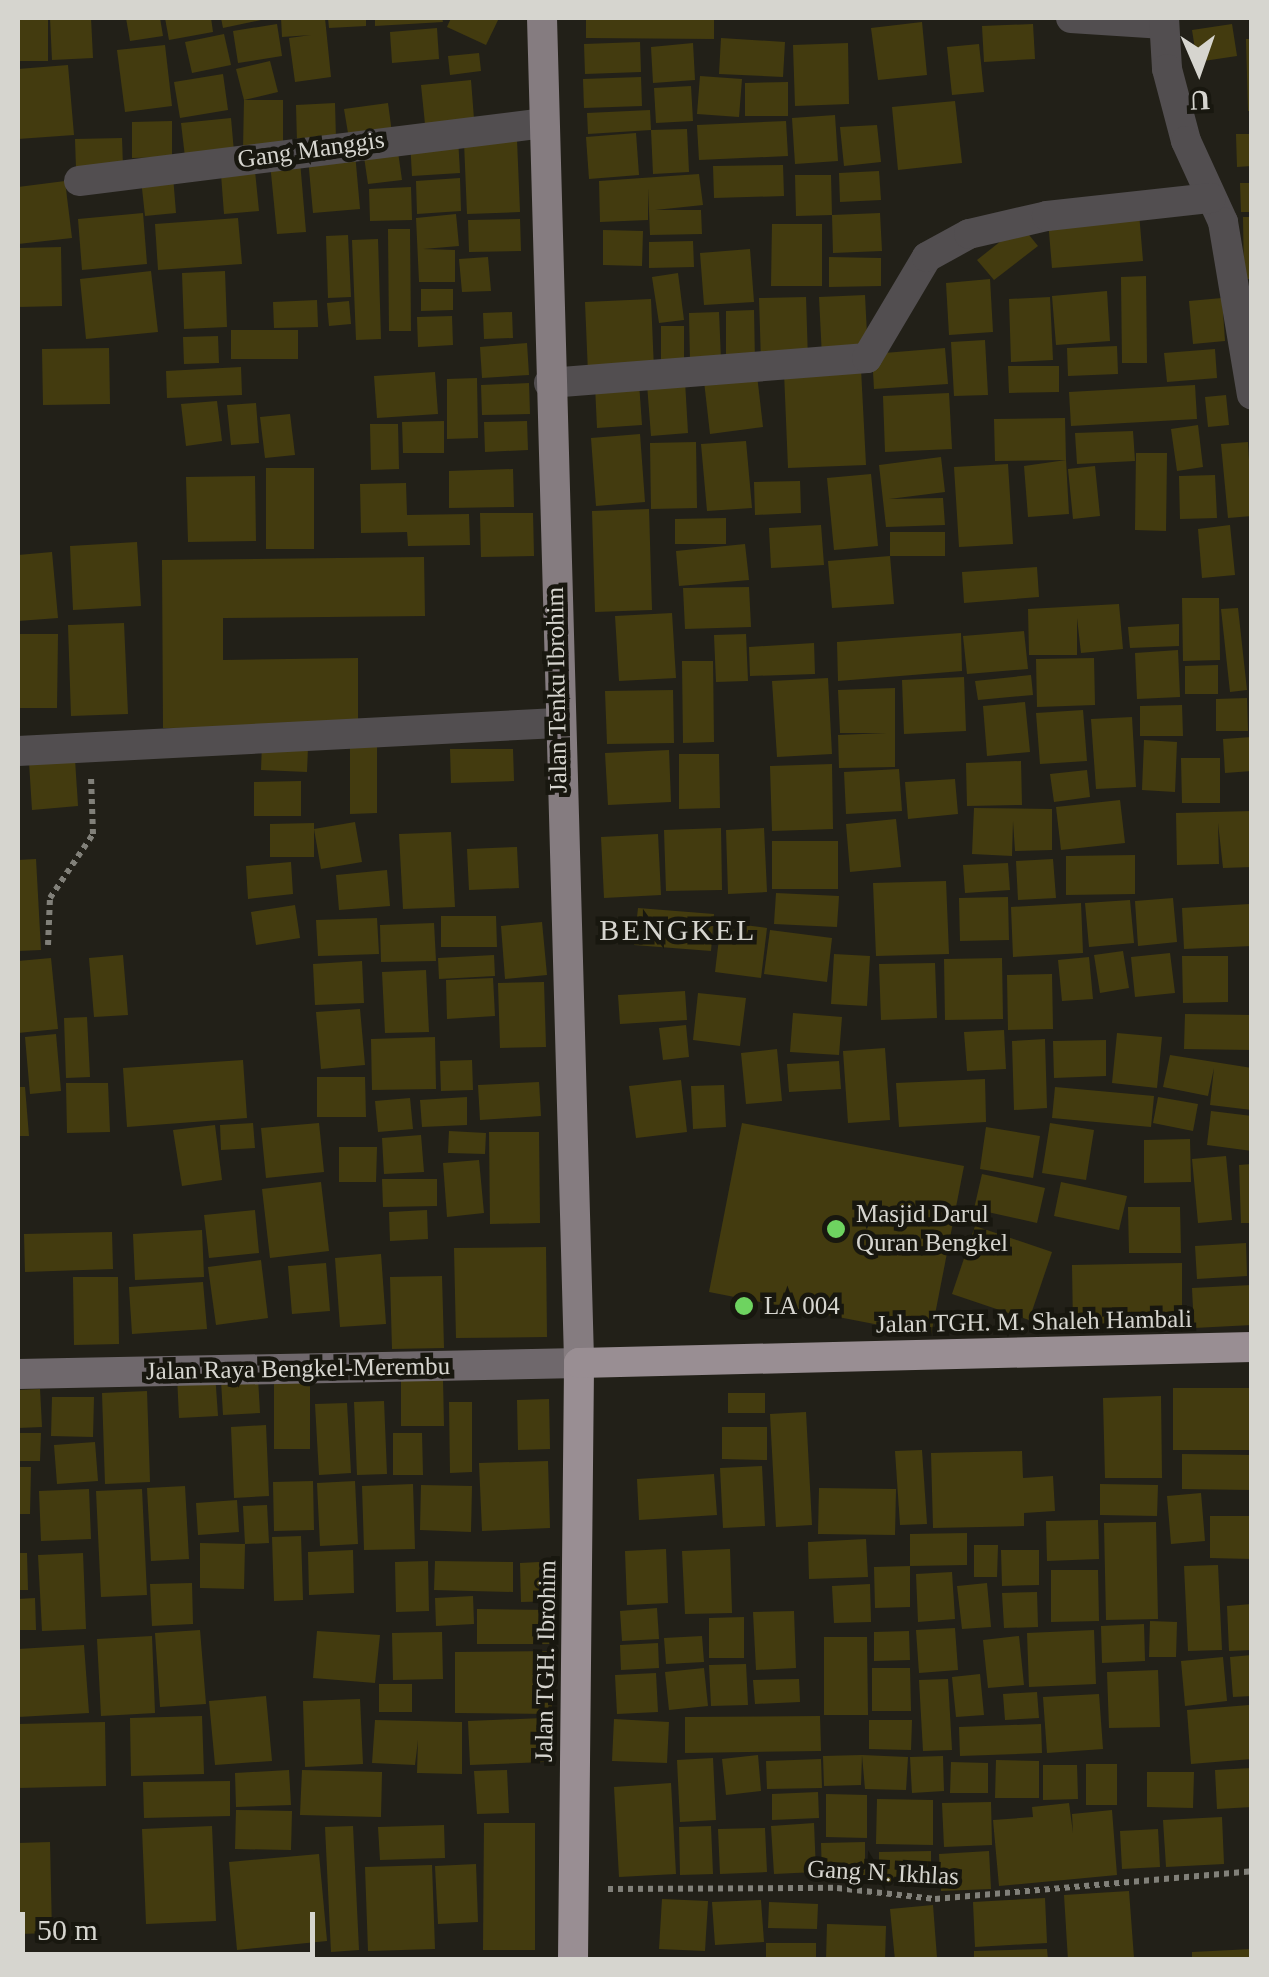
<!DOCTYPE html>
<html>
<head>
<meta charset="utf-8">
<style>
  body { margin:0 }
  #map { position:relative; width:1269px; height:1977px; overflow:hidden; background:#222018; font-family:Georgia,serif }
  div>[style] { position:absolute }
  .building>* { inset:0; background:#433b0f }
  .path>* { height:6px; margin-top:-3px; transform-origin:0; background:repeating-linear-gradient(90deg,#818079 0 5px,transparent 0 10px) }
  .street>* { height:30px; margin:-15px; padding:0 15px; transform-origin:15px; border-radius:15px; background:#524e50 }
  .secondary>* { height:30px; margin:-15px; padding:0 15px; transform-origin:15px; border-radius:15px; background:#6f686c }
  .primary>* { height:30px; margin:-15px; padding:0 15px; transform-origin:15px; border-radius:15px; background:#857c80 }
  .highway>* { height:30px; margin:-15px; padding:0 15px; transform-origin:15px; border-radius:15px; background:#998e93 }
  .dots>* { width:28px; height:28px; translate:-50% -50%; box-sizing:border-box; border:5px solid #18170f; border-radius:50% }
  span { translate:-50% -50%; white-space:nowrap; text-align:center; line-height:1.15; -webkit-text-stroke:9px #18170f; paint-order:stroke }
  .street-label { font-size:25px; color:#d6d5cf }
  .poi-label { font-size:25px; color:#d6d5cf }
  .left { translate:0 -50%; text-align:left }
  .quarter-label { font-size:30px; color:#d6d5cf; letter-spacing:2.5px }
  .frame { position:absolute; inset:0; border:20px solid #d6d5cf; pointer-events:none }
  .north { position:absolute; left:1149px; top:20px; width:100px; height:100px; -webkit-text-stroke:8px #18170f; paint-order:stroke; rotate:178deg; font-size:28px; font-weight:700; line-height:40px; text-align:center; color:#d6d5cf }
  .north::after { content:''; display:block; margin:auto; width:35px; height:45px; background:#d6d5cf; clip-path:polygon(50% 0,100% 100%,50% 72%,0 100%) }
  .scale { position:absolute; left:20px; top:1912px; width:295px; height:45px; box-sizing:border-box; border:5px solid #d6d5cf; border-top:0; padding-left:12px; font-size:30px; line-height:35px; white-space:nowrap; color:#d6d5cf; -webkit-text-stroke:8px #18170f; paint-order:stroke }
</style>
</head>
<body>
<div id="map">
  <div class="building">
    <i style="clip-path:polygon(18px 18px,48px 18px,48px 61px,18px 61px)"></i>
    <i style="clip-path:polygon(50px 18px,91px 18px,93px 58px,52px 60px)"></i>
    <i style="clip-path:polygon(126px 18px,160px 18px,163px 36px,130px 41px)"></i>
    <i style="clip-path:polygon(165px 18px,211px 18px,213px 32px,169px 40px)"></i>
    <i style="clip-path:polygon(221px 18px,266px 18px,266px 19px,223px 28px)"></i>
    <i style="clip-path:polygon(281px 18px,325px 18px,331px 77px,295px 82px,289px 38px,311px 35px,282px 37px)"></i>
    <i style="clip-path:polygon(328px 18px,366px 18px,366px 26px,329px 28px)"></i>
    <i style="clip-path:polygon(375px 18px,442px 18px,443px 22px,375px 26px)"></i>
    <i style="clip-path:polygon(451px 18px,499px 18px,486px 45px,447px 27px)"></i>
    <i style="clip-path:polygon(586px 18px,714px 18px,714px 39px,586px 38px)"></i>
    <i style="clip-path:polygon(922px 22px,927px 75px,878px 80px,871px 28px)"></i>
    <i style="clip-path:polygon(277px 24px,282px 56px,238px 63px,233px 31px)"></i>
    <i style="clip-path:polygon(1033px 24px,1035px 59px,984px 62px,982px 26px)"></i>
    <i style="clip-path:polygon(1232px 24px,1237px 56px,1197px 62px,1192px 30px)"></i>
    <i style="clip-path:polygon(437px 28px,439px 59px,392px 63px,390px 32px)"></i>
    <i style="clip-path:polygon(224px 34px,231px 65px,192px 73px,185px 42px)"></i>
    <i style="clip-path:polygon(721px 38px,785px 42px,783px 77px,719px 74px)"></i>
    <i style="clip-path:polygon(1246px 39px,1252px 39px,1252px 111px,1248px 111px)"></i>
    <i style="clip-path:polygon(640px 42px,641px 72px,585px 74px,584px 44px)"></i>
    <i style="clip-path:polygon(693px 43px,695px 80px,653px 83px,651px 47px)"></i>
    <i style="clip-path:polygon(848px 43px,849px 104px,795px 106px,793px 45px)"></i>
    <i style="clip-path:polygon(979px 44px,984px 92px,952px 95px,947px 47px)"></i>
    <i style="clip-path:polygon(165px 45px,172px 106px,125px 112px,117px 50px)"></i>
    <i style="clip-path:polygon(479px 53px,481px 71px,450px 75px,448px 56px)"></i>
    <i style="clip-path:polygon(270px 61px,278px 92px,244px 100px,236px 69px)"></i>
    <i style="clip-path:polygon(68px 65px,74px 135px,18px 139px,18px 69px)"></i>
    <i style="clip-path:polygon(223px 74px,228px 110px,180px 118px,174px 82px)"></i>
    <i style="clip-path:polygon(700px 76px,742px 79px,739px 117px,697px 114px)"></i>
    <i style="clip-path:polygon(641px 77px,642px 106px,584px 108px,583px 79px)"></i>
    <i style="clip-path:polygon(471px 80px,474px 119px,425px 124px,421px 85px)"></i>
    <i style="clip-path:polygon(788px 82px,788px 116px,745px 116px,745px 83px)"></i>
    <i style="clip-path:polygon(691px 86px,693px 121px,656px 123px,654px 88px)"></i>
    <i style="clip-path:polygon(244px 100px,283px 100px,283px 150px,243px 150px)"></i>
    <i style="clip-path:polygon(955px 101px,962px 163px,898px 170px,892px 107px)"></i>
    <i style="clip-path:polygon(335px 103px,336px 140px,297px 142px,296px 105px)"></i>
    <i style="clip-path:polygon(388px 103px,392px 133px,349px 139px,344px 109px)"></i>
    <i style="clip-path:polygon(650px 110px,651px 130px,588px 134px,587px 113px)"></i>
    <i style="clip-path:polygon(835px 115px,838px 161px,795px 164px,792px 118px)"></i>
    <i style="clip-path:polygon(231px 118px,234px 152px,185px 157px,181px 123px)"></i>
    <i style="clip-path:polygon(172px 121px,172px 157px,132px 158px,132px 122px)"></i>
    <i style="clip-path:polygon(786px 121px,788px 156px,699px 160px,697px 125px)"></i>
    <i style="clip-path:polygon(877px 125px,881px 162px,844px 166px,840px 127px)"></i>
    <i style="clip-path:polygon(687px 129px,689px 172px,653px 174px,651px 130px)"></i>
    <i style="clip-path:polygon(636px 133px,639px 175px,589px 179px,586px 137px)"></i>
    <i style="clip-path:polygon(1236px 134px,1252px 134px,1252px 166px,1237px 167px)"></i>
    <i style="clip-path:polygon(122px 138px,123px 167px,76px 168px,75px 139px)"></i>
    <i style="clip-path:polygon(458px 138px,460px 173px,412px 176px,410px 140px)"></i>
    <i style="clip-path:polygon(517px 140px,520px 212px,467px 214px,464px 142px)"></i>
    <i style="clip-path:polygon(397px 145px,402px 180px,368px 184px,363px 150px)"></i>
    <i style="clip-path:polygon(355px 153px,360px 209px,313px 213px,308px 158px)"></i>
    <i style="clip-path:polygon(300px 161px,306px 232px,277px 234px,270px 163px)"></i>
    <i style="clip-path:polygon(783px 165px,784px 196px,714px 198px,713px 166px)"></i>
    <i style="clip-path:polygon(255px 171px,259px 211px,224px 214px,221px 174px)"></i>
    <i style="clip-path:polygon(879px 171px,881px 200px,840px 202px,839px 173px)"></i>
    <i style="clip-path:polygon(699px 174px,703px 205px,655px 210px,701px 210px,702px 234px,650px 235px,648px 188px,648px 220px,600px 222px,599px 181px)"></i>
    <i style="clip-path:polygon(795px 175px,831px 175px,832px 215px,880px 213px,882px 251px,833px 253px,832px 215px,796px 216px)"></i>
    <i style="clip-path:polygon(173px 176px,176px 213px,145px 216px,141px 179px)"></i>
    <i style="clip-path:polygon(460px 178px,461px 211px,417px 214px,416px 181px)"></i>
    <i style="clip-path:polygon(65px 181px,72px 238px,18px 244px,18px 187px)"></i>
    <i style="clip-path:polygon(1240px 183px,1252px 183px,1252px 212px,1241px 212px)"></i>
    <i style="clip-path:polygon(411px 187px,412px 220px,370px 221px,369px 189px)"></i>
    <i style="clip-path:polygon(143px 213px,147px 264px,82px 270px,78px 219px)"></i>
    <i style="clip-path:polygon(1139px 213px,1143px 261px,1052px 268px,1048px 220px)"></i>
    <i style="clip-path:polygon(456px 214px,459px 246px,423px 249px,455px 250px,455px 282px,419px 282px,416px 218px)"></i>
    <i style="clip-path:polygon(1243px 217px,1252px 217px,1252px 279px,1244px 279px)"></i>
    <i style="clip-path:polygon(238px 218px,242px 264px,158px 270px,155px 224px)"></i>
    <i style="clip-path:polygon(520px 219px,521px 251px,469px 252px,468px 220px)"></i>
    <i style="clip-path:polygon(772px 224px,822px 224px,822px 286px,771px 286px)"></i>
    <i style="clip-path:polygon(1021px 225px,1038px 246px,994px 280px,977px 260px)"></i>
    <i style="clip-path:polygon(388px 229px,410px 229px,411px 331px,389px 331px)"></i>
    <i style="clip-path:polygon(603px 230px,643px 231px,642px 266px,603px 265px)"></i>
    <i style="clip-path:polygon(348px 235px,351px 297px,328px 298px,326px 236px)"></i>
    <i style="clip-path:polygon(378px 239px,381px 339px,356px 340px,352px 240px)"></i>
    <i style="clip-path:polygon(693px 241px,694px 267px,649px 268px,649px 242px)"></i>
    <i style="clip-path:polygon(61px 247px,62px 306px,18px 307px,18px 248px)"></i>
    <i style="clip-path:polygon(750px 249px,754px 302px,704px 305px,700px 253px)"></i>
    <i style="clip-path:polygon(488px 257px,491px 291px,462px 292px,459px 259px)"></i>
    <i style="clip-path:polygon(829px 257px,881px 258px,881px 286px,829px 287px)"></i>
    <i style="clip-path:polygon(151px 271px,158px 332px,86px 339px,80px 279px)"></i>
    <i style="clip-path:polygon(225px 271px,227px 327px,184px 329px,182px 273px)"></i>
    <i style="clip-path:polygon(678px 273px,684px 320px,659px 323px,652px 277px)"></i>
    <i style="clip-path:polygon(1146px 276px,1147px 363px,1122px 363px,1121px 277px)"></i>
    <i style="clip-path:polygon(990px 279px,993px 332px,949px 335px,946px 283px)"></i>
    <i style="clip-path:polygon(421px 289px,453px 289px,453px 310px,421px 311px)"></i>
    <i style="clip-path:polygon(1107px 291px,1110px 341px,1056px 345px,1052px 296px)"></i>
    <i style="clip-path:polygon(865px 295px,868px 355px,822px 357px,819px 297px)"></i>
    <i style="clip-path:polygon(806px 297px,808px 360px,761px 362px,759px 298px)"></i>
    <i style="clip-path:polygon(1050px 297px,1053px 360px,1011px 362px,1009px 299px)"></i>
    <i style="clip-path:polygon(1222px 298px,1225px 341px,1193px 344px,1189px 301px)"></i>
    <i style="clip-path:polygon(651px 299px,654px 370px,588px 373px,585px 302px)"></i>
    <i style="clip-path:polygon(317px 300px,318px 327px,274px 328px,273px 302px)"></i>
    <i style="clip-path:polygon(349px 301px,351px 324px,329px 326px,327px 303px)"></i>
    <i style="clip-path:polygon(754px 310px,755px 363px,726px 363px,726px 311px)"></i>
    <i style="clip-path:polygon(512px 312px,513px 338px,484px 339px,483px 313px)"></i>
    <i style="clip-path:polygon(719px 312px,721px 360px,690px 361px,689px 313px)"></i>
    <i style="clip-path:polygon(452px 316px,453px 345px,418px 347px,417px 317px)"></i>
    <i style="clip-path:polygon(661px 326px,684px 326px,684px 367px,661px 368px)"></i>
    <i style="clip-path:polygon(231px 330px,298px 330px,298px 359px,231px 359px)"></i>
    <i style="clip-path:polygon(218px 336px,219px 363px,184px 364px,183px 337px)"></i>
    <i style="clip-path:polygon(985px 340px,988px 395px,954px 396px,951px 342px)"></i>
    <i style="clip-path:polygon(527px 343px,529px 375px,482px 378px,480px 347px)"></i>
    <i style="clip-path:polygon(1117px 346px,1118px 374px,1068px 376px,1067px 348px)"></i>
    <i style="clip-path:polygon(109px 348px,110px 404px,43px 405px,42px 349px)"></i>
    <i style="clip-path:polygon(945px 348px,948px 384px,874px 389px,872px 354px)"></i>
    <i style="clip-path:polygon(1215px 349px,1217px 378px,1167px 382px,1164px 353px)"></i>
    <i style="clip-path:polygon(1008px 366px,1059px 366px,1059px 392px,1009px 393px)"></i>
    <i style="clip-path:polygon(241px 367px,242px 395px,167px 398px,166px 371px)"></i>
    <i style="clip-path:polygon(861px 369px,866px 465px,788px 468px,784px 372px)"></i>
    <i style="clip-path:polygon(435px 372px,438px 414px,377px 418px,374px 376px)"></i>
    <i style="clip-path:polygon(757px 375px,763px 427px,710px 434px,704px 381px)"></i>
    <i style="clip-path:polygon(477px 378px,478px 438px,447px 439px,447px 379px)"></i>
    <i style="clip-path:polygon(685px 381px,688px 433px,651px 436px,647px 384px)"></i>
    <i style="clip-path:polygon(529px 383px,530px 414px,482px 415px,481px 385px)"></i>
    <i style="clip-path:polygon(639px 383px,642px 425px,597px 428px,595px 385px)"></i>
    <i style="clip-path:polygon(1195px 385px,1197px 419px,1071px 426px,1069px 392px)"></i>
    <i style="clip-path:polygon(949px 393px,952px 449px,885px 452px,883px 396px)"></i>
    <i style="clip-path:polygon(1226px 395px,1229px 425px,1208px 427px,1205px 397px)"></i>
    <i style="clip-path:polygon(217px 401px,222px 441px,186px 446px,181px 404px)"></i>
    <i style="clip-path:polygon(256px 403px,259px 443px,231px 445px,227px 405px)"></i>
    <i style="clip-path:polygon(290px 414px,295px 455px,265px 458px,260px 417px)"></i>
    <i style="clip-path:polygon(1065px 418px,1066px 460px,995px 461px,994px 419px)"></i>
    <i style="clip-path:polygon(444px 421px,444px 453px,403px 453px,402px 422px)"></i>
    <i style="clip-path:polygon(527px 421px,528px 450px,485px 452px,484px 422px)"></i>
    <i style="clip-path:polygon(370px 424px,398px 424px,399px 469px,371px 470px)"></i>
    <i style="clip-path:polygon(1198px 425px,1203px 467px,1177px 471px,1171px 429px)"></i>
    <i style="clip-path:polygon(1133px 431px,1135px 461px,1077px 464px,1075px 433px)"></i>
    <i style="clip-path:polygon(640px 434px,645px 502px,596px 506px,591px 438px)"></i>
    <i style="clip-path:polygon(746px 441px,752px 508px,707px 511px,701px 444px)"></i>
    <i style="clip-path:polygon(696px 442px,697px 508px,651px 509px,650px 443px)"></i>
    <i style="clip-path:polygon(1248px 442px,1252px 516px,1228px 518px,1221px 444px)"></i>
    <i style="clip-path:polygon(1136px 453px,1167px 453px,1166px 531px,1135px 530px)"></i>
    <i style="clip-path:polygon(941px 457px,945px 492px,889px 499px,943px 498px,945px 525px,886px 527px,879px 465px)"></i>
    <i style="clip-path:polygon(1066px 460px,1069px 514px,1028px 517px,1024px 466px)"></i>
    <i style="clip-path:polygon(1008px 464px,1013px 544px,959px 547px,954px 467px)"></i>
    <i style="clip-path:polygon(1095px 466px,1100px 516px,1073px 519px,1068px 469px)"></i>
    <i style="clip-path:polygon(266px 468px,314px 468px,314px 549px,266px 549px)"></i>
    <i style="clip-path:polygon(513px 469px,514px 507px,449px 508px,449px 471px)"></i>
    <i style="clip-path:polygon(871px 474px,878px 546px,834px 550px,827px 478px)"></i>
    <i style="clip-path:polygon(1215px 475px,1217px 518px,1180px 519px,1179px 476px)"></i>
    <i style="clip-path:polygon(255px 476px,256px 541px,188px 542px,186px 477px)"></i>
    <i style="clip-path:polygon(800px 481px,801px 513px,755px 515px,754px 482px)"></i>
    <i style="clip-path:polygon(406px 483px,407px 515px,469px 514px,470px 545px,408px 546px,407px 532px,361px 533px,360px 484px)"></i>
    <i style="clip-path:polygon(649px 509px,652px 610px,595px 612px,592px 511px)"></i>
    <i style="clip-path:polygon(480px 513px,533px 513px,534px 556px,481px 557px)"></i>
    <i style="clip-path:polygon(726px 518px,726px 544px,675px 544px,675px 519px)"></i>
    <i style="clip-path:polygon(821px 525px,824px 565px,771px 568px,769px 528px)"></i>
    <i style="clip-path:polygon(1230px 525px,1235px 575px,1202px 578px,1198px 529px)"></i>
    <i style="clip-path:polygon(890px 532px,945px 532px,945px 556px,890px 556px)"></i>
    <i style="clip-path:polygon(137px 542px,141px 606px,73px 610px,70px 546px)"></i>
    <i style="clip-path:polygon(745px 544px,749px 580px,679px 586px,676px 551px)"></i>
    <i style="clip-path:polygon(52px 552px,58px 618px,18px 621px,18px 555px)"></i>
    <i style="clip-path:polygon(890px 556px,894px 604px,832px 608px,828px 561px)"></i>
    <i style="clip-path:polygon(424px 557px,425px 616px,223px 618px,223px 660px,358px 658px,358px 727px,163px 728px,162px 560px)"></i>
    <i style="clip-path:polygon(1037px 567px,1039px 597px,964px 603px,962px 572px)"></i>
    <i style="clip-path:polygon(749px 587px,751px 627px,685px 629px,683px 588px)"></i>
    <i style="clip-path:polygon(1182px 598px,1219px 598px,1220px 660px,1183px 661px)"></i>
    <i style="clip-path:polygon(1119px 604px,1123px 649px,1081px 653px,1077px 618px,1077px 655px,1029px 655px,1028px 609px)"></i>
    <i style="clip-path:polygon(1238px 608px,1247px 690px,1230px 692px,1221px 609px)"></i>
    <i style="clip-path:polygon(672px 613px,676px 678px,619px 681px,615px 616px)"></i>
    <i style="clip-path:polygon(124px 623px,128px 714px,71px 716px,68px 625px)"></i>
    <i style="clip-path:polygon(1179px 624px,1179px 646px,1130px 648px,1128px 627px)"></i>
    <i style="clip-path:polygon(1024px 631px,1028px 669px,967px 674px,963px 636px)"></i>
    <i style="clip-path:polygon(961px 633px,962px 671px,838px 681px,837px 642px)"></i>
    <i style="clip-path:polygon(18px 634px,58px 634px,57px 708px,18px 708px)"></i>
    <i style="clip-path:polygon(746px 634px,748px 681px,716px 682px,714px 635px)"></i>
    <i style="clip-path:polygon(814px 643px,815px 674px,750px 676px,749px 647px)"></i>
    <i style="clip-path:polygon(1178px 650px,1180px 697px,1137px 699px,1135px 653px)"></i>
    <i style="clip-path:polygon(1094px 658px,1095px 705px,1037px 707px,1036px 659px)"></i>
    <i style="clip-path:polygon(682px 661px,713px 661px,714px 742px,683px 743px)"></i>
    <i style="clip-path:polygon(1218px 665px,1218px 694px,1185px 694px,1185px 666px)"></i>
    <i style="clip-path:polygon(1031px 675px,1033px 695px,978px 700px,975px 681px)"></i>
    <i style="clip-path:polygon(964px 677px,966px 731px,904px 734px,902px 680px)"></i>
    <i style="clip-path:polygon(828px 678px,832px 754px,777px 757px,772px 681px)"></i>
    <i style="clip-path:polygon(895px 688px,895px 767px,839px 768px,838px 735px,887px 733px,840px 733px,838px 690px)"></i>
    <i style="clip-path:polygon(673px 690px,674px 743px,607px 744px,605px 691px)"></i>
    <i style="clip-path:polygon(1247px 698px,1248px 731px,1216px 731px,1216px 699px)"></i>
    <i style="clip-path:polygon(1025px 702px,1030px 752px,987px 756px,983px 706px)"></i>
    <i style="clip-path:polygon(1182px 705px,1183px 736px,1140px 736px,1140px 706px)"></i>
    <i style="clip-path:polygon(1083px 710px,1087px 761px,1040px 764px,1036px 713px)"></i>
    <i style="clip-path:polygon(1132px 717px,1136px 787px,1096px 789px,1091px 719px)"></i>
    <i style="clip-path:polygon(1252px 737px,1252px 771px,1225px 773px,1223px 739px)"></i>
    <i style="clip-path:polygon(350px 740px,377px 740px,377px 813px,350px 814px)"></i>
    <i style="clip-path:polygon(1144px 740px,1177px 742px,1175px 792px,1142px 790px)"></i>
    <i style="clip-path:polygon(262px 744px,308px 747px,307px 772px,261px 770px)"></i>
    <i style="clip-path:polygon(450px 749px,513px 749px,514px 781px,451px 783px)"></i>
    <i style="clip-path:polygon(669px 750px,671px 802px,608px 805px,605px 753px)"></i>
    <i style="clip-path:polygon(679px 754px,719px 754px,720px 808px,679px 809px)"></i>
    <i style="clip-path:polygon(1181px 758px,1220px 758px,1220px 803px,1182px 803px)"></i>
    <i style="clip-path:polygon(75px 759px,78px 806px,32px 810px,29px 762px)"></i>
    <i style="clip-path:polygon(1021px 761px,1022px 805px,967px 806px,966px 763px)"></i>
    <i style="clip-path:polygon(832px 764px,833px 829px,772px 831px,770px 766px)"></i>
    <i style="clip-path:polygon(899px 769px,902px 811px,846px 814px,844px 772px)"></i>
    <i style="clip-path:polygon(1087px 770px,1090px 797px,1054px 802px,1050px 774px)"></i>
    <i style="clip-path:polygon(955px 779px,958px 814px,908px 819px,905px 782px)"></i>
    <i style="clip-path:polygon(301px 781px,301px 816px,254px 816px,254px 782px)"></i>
    <i style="clip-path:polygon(1120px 800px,1125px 843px,1061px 850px,1056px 807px)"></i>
    <i style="clip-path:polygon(974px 808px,1052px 809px,1052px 850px,1015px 851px,1013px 821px,1012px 856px,972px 854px)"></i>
    <i style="clip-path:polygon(1252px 811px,1252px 867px,1223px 868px,1218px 823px,1219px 864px,1177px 865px,1176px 813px)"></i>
    <i style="clip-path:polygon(896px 819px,901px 867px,850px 872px,846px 824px)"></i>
    <i style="clip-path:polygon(355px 822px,362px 862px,321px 869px,314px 829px)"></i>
    <i style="clip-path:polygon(314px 823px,314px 857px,270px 857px,270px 824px)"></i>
    <i style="clip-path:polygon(721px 828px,722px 890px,666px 891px,664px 830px)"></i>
    <i style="clip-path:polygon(764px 828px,767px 892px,728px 894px,726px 830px)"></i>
    <i style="clip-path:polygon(451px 832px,455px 907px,403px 909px,399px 834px)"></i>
    <i style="clip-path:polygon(658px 834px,661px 895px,604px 898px,601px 837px)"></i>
    <i style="clip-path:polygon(772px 841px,838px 841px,838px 889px,772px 889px)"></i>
    <i style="clip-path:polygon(517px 847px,519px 888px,469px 890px,467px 849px)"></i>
    <i style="clip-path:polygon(1135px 855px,1135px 894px,1066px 895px,1066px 856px)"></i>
    <i style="clip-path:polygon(36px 859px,41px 950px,18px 951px,18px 860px)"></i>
    <i style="clip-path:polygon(1053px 859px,1056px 898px,1018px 900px,1016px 861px)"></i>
    <i style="clip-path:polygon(291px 862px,293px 894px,248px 899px,246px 866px)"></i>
    <i style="clip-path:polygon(1008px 863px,1010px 890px,965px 893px,963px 865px)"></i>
    <i style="clip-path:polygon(387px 870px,390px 906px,339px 910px,336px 875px)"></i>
    <i style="clip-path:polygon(946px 881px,949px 954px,876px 956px,873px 883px)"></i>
    <i style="clip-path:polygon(776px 893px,839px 896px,837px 927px,774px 924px)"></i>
    <i style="clip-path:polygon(1008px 897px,1009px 940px,960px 941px,959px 898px)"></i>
    <i style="clip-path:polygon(1173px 898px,1177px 942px,1138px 946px,1135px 901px)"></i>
    <i style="clip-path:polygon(1130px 900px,1134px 943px,1089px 947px,1085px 903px)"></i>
    <i style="clip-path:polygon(1081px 903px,1083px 953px,1013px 957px,1011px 907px)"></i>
    <i style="clip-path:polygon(1250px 904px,1252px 946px,1184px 949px,1182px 908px)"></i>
    <i style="clip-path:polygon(295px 905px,300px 938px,256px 945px,251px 912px)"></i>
    <i style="clip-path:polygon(638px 908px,714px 914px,711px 951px,634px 945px)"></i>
    <i style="clip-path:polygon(441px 916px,496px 916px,497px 947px,441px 947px)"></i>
    <i style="clip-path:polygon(377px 918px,379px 954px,318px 956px,316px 920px)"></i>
    <i style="clip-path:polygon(542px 922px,547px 975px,505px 979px,501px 926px)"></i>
    <i style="clip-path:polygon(721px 922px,767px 928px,761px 978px,715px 972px)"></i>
    <i style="clip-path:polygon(434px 923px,436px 961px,381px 962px,380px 925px)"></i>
    <i style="clip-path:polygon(770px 930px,832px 938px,827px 982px,764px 974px)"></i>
    <i style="clip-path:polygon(1123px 951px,1129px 988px,1100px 993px,1094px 955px)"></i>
    <i style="clip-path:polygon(1170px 953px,1175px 993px,1135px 997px,1131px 957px)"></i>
    <i style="clip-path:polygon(834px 954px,870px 956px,867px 1006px,831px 1004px)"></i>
    <i style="clip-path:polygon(123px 955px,128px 1015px,94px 1017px,89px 958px)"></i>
    <i style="clip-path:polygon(494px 955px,495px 976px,439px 979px,438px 958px)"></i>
    <i style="clip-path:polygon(1182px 956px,1228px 956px,1228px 1002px,1183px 1003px)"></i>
    <i style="clip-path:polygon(1089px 957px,1093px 999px,1062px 1001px,1058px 960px)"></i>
    <i style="clip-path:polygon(51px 958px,58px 1029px,18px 1033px,18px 961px)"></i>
    <i style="clip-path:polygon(1002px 958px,1003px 1019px,945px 1020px,944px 959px)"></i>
    <i style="clip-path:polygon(362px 961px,364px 1003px,315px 1005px,313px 964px)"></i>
    <i style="clip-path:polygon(935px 963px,937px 1018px,881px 1020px,879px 964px)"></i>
    <i style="clip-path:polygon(426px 970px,429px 1032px,385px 1033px,382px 972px)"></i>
    <i style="clip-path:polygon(1052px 974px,1053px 1029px,1008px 1030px,1007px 975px)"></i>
    <i style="clip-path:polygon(493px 978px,495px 1016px,447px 1019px,446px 980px)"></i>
    <i style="clip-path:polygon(544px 982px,546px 1047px,500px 1048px,498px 983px)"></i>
    <i style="clip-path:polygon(685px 991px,687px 1020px,620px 1024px,618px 995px)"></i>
    <i style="clip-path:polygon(698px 993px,746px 998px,740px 1046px,693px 1040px)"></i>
    <i style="clip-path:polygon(360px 1009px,365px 1065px,321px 1069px,316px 1012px)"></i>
    <i style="clip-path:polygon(793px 1013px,842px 1017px,839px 1055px,790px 1052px)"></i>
    <i style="clip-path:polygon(1185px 1014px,1252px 1015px,1252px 1050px,1184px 1049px)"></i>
    <i style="clip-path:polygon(87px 1017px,90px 1077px,66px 1078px,64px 1018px)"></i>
    <i style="clip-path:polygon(686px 1025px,689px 1057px,663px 1060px,659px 1028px)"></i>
    <i style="clip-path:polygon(1004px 1030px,1006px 1069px,967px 1071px,964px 1032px)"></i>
    <i style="clip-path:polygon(1117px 1033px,1162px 1037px,1157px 1088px,1112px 1083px)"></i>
    <i style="clip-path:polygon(56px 1034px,61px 1091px,30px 1094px,25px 1037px)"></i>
    <i style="clip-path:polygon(435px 1037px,436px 1089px,372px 1090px,371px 1039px)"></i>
    <i style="clip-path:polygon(1045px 1039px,1047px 1108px,1014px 1110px,1012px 1041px)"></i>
    <i style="clip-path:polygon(1106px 1040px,1106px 1076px,1054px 1078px,1053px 1041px)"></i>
    <i style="clip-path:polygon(885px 1048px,890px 1120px,848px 1123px,843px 1051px)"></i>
    <i style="clip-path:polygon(777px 1049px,782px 1101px,746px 1104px,741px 1053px)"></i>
    <i style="clip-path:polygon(1170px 1055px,1252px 1068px,1252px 1110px,1210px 1105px,1214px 1068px,1208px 1096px,1163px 1087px)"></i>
    <i style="clip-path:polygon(243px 1060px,247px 1118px,127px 1127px,123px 1068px)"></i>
    <i style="clip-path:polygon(472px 1060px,473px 1090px,441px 1091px,440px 1061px)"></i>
    <i style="clip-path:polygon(839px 1061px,841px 1089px,789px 1092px,787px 1064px)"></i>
    <i style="clip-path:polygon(317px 1077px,365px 1077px,366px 1117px,317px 1117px)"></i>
    <i style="clip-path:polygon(985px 1079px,986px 1122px,899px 1127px,896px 1083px)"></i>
    <i style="clip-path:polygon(681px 1080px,687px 1132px,636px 1138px,629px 1086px)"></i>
    <i style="clip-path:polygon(539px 1082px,541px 1116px,480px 1120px,478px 1085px)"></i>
    <i style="clip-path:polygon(66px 1083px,108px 1083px,110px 1132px,67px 1133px)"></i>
    <i style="clip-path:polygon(724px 1085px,726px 1127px,693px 1129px,691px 1086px)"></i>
    <i style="clip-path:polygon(18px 1087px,25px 1087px,29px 1136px,18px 1136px)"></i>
    <i style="clip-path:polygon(1055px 1087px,1154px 1096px,1151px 1127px,1052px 1118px)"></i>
    <i style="clip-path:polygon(467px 1097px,467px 1125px,422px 1127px,420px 1100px)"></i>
    <i style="clip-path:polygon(1158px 1097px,1198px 1104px,1193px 1131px,1153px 1123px)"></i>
    <i style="clip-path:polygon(410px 1098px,413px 1129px,378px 1132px,375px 1101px)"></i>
    <i style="clip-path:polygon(1211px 1111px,1252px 1116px,1252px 1151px,1207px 1145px)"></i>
    <i style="clip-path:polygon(253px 1123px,255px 1148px,221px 1150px,220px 1125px)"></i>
    <i style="clip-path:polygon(319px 1123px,324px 1172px,266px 1178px,261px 1128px)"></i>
    <i style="clip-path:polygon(742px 1123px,964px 1166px,931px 1335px,709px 1292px)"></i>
    <i style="clip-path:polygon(1050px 1123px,1094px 1130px,1086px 1180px,1042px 1173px)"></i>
    <i style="clip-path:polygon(215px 1125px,222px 1180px,182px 1186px,173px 1130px)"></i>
    <i style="clip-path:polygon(986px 1127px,1040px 1136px,1033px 1178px,980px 1169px)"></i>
    <i style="clip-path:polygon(449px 1131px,486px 1133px,485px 1154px,448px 1153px)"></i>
    <i style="clip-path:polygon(489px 1132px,539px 1132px,540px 1223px,490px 1224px)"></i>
    <i style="clip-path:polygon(421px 1135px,424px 1172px,384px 1174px,382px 1138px)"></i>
    <i style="clip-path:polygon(1190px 1139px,1191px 1182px,1144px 1183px,1144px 1140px)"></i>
    <i style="clip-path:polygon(339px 1147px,377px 1147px,376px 1182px,339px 1182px)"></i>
    <i style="clip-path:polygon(1226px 1156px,1232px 1220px,1198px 1223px,1192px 1159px)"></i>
    <i style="clip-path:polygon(479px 1160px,484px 1213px,447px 1217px,443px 1163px)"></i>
    <i style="clip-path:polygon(1252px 1164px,1252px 1223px,1241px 1223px,1239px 1165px)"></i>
    <i style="clip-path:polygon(982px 1174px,1045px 1188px,1037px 1223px,974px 1209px)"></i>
    <i style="clip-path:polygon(382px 1179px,437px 1179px,437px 1206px,383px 1207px)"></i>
    <i style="clip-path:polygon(321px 1182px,329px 1251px,270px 1258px,262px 1189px)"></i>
    <i style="clip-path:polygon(1061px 1182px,1127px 1196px,1119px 1230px,1054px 1216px)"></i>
    <i style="clip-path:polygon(1128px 1207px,1180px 1207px,1181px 1253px,1129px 1253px)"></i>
    <i style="clip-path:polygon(255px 1210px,259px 1253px,209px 1258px,204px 1215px)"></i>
    <i style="clip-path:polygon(427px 1210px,428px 1239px,390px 1241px,389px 1212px)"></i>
    <i style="clip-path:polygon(975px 1226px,1052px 1252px,1029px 1320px,952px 1294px)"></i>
    <i style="clip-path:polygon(202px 1230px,204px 1277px,135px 1280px,133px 1234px)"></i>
    <i style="clip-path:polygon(112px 1232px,113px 1269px,25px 1272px,24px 1234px)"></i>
    <i style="clip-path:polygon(1246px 1243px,1247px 1276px,1197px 1279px,1195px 1246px)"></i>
    <i style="clip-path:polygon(546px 1247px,547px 1337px,456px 1338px,454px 1248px)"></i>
    <i style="clip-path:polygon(381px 1254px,386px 1324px,340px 1327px,335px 1258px)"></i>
    <i style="clip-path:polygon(261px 1260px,268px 1318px,216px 1325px,208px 1267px)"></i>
    <i style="clip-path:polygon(326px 1263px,330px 1311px,292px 1314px,288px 1266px)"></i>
    <i style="clip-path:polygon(1182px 1263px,1182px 1323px,1073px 1324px,1072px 1265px)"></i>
    <i style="clip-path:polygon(442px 1276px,444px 1348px,392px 1349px,390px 1277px)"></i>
    <i style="clip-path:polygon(73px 1277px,118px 1277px,119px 1344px,74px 1345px)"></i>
    <i style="clip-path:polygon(203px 1282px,207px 1329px,132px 1334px,129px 1287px)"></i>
    <i style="clip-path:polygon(1252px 1285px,1252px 1325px,1194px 1328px,1192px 1288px)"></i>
    <i style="clip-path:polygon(215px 1373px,218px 1416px,179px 1418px,177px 1375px)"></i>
    <i style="clip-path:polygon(258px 1378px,260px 1413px,223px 1415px,221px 1380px)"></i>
    <i style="clip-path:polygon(274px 1378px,310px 1378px,310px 1449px,274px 1449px)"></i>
    <i style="clip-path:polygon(443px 1380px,444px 1426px,401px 1426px,401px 1381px)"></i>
    <i style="clip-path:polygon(1173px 1388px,1252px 1388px,1252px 1450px,1173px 1450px)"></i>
    <i style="clip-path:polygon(40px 1389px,42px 1427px,18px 1428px,18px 1390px)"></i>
    <i style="clip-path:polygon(147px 1391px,150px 1482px,105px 1484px,102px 1393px)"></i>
    <i style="clip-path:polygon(728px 1393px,765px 1393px,765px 1413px,728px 1413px)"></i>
    <i style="clip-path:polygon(1161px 1396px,1162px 1478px,1105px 1478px,1103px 1398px)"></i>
    <i style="clip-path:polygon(52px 1397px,94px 1397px,93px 1437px,51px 1436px)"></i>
    <i style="clip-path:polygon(549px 1399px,550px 1449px,518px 1450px,517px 1400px)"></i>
    <i style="clip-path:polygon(384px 1401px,387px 1474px,357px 1475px,354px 1402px)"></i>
    <i style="clip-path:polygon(449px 1402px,472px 1402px,472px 1472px,450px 1473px)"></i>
    <i style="clip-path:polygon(347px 1403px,351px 1473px,319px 1475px,315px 1404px)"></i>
    <i style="clip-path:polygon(806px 1412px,812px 1525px,776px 1527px,770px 1414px)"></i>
    <i style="clip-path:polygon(266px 1425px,269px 1496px,234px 1498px,231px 1427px)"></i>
    <i style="clip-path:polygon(722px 1427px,767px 1427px,767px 1460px,722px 1459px)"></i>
    <i style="clip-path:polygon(18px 1433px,41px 1433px,40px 1461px,18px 1461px)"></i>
    <i style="clip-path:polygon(393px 1433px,422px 1433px,423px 1475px,393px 1475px)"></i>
    <i style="clip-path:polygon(95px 1442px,98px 1481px,57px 1484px,54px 1445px)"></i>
    <i style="clip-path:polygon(922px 1450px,927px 1524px,900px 1525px,895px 1451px)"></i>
    <i style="clip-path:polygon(1022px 1451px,1023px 1478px,1053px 1476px,1055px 1511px,1024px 1513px,1024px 1526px,933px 1528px,931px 1453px)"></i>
    <i style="clip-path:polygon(1182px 1454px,1252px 1455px,1252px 1490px,1182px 1489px)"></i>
    <i style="clip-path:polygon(548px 1461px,550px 1528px,482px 1531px,479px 1463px)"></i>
    <i style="clip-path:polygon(762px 1466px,765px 1526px,723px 1528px,720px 1468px)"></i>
    <i style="clip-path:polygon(18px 1467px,31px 1467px,30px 1514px,18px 1514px)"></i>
    <i style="clip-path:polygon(714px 1474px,717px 1515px,639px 1520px,637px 1479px)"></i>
    <i style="clip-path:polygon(313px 1481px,314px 1530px,274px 1531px,273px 1482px)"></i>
    <i style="clip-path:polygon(355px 1481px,358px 1544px,320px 1546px,317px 1483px)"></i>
    <i style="clip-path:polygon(413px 1484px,415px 1549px,364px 1550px,362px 1486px)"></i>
    <i style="clip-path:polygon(1100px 1484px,1158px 1485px,1157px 1516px,1100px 1515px)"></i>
    <i style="clip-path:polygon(421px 1485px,472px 1486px,471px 1532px,420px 1530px)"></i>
    <i style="clip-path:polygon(185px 1486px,189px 1559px,151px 1561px,147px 1488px)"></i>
    <i style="clip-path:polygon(819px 1488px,896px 1489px,895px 1535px,818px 1534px)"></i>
    <i style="clip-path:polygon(89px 1489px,91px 1539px,41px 1541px,39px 1491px)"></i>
    <i style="clip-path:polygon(142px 1489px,147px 1595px,101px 1597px,96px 1491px)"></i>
    <i style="clip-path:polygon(1201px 1493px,1205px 1541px,1171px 1544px,1167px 1496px)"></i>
    <i style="clip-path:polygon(237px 1500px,239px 1532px,198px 1535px,196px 1503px)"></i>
    <i style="clip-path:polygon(267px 1505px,269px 1543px,245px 1544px,243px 1506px)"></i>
    <i style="clip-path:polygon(1210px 1516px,1252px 1516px,1252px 1559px,1210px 1558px)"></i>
    <i style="clip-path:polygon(1098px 1520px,1099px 1559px,1047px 1561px,1046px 1521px)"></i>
    <i style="clip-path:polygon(1156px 1522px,1158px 1619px,1106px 1620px,1104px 1523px)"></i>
    <i style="clip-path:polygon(967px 1533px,967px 1565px,910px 1566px,910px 1534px)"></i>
    <i style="clip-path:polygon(301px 1536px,303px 1600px,274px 1601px,272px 1537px)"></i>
    <i style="clip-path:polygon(866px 1539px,868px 1577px,809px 1579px,808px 1542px)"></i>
    <i style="clip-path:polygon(200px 1543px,245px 1544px,244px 1589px,200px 1588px)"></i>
    <i style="clip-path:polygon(974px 1545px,998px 1545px,997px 1577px,974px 1577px)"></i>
    <i style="clip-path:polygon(666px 1549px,668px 1603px,627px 1605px,625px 1551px)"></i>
    <i style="clip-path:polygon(730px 1549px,732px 1613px,685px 1614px,682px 1551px)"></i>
    <i style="clip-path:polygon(353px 1550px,354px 1593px,309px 1595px,308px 1552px)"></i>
    <i style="clip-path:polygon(1001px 1550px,1039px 1550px,1039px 1585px,1002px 1586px)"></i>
    <i style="clip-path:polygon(18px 1553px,27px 1553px,28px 1590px,18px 1590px)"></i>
    <i style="clip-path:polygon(83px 1553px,86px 1629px,42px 1631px,38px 1555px)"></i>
    <i style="clip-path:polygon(428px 1561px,429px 1611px,396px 1612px,395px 1562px)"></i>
    <i style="clip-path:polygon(435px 1561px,513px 1562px,513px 1592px,434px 1590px)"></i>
    <i style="clip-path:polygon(557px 1561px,558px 1601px,521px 1602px,520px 1563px)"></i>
    <i style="clip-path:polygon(1218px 1565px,1222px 1650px,1188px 1651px,1184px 1566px)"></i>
    <i style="clip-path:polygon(910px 1566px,910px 1607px,875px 1608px,874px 1567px)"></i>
    <i style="clip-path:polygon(1051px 1570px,1098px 1570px,1099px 1621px,1051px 1622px)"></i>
    <i style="clip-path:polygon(952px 1572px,955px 1619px,918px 1622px,916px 1574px)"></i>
    <i style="clip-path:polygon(192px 1583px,193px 1624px,152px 1626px,150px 1584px)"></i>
    <i style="clip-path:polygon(987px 1583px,991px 1627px,962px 1629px,957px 1586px)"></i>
    <i style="clip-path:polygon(870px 1584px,871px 1622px,834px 1623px,832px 1586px)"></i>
    <i style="clip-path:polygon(1037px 1592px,1038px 1627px,1004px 1628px,1002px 1593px)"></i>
    <i style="clip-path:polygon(473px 1596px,474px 1624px,436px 1626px,435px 1598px)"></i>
    <i style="clip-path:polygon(35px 1598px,36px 1630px,18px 1630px,18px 1599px)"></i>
    <i style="clip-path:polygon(1252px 1604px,1252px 1650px,1229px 1651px,1227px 1606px)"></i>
    <i style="clip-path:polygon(657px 1608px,659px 1639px,622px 1641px,620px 1611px)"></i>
    <i style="clip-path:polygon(477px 1609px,551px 1610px,550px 1644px,477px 1644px)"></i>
    <i style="clip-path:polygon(794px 1611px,796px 1668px,756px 1670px,753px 1612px)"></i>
    <i style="clip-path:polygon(744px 1617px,744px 1658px,709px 1658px,709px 1618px)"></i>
    <i style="clip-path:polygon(1150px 1621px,1177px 1622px,1176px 1657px,1149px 1657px)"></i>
    <i style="clip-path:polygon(1144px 1624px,1145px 1661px,1102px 1663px,1101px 1626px)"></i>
    <i style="clip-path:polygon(955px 1628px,958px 1670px,919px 1673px,916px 1630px)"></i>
    <i style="clip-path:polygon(200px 1630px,206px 1704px,160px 1707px,155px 1633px)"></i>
    <i style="clip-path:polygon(1094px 1630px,1096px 1684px,1029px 1687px,1027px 1633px)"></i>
    <i style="clip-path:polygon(317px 1631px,380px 1635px,375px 1683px,313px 1678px)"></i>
    <i style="clip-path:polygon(909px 1631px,910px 1660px,874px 1661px,874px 1632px)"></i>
    <i style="clip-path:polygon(442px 1632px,443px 1679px,393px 1680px,392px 1633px)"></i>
    <i style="clip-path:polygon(152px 1636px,155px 1713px,101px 1716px,97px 1639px)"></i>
    <i style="clip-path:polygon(702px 1636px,704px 1662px,666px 1664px,664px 1638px)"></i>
    <i style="clip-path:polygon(1019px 1636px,1024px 1685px,988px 1688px,983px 1640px)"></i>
    <i style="clip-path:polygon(824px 1637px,867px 1637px,868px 1715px,824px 1715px)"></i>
    <i style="clip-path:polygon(658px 1643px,659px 1668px,621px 1670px,620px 1645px)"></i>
    <i style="clip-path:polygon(84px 1645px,89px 1713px,18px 1717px,18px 1649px)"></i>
    <i style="clip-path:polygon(552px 1651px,552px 1714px,455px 1713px,455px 1652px)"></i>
    <i style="clip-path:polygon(1252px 1655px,1252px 1696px,1233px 1697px,1230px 1657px)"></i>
    <i style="clip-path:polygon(1223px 1657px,1227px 1701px,1185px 1706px,1181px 1661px)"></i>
    <i style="clip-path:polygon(746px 1664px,748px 1705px,711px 1706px,709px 1665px)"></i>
    <i style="clip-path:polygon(704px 1668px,708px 1706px,669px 1710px,665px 1672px)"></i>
    <i style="clip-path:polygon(872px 1668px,910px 1668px,911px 1711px,872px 1711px)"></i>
    <i style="clip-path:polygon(1158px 1670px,1160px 1727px,1109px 1728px,1107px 1672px)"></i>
    <i style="clip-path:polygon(656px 1673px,658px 1712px,617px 1714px,615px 1675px)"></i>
    <i style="clip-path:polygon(980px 1674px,984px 1715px,956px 1717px,952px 1677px)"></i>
    <i style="clip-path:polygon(799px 1679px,800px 1702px,755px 1704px,753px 1680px)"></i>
    <i style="clip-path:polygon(948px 1679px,952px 1750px,923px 1751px,919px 1680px)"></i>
    <i style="clip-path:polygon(379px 1684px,412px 1684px,412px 1712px,379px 1712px)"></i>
    <i style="clip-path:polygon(1037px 1692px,1039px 1718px,1005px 1720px,1003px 1694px)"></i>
    <i style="clip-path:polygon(1099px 1694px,1103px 1749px,1047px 1753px,1043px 1697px)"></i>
    <i style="clip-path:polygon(266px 1696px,272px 1761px,215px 1765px,209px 1701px)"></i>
    <i style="clip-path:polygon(360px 1699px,363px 1764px,305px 1767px,303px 1701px)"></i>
    <i style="clip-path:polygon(1249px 1705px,1252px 1759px,1191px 1764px,1187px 1710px)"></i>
    <i style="clip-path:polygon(202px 1716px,204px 1774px,131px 1776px,130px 1718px)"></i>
    <i style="clip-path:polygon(820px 1716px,821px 1751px,685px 1753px,685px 1717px)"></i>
    <i style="clip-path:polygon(543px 1718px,544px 1762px,470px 1765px,468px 1721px)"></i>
    <i style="clip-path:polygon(614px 1719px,669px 1722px,667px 1763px,612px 1761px)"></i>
    <i style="clip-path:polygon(375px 1720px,462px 1722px,462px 1774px,417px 1773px,418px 1740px,415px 1765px,372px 1763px)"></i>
    <i style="clip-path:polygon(869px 1720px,912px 1720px,911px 1750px,869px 1749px)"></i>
    <i style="clip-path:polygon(105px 1722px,106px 1786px,18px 1788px,18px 1724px)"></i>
    <i style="clip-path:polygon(1041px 1724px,1042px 1753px,960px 1756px,959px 1727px)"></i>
    <i style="clip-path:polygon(758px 1755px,761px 1791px,726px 1795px,722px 1759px)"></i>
    <i style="clip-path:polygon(862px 1755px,861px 1785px,824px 1786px,823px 1756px)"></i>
    <i style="clip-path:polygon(862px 1755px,908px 1757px,906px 1790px,865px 1789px)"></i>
    <i style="clip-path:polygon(943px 1756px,944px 1791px,912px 1793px,910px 1757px)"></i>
    <i style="clip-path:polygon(713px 1758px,716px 1820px,680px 1822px,677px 1760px)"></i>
    <i style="clip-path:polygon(821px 1759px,822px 1788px,767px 1789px,766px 1761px)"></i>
    <i style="clip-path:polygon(996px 1760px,1039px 1761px,1039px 1798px,995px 1798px)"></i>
    <i style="clip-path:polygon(951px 1762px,988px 1763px,988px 1793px,950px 1793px)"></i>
    <i style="clip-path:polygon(1086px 1764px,1117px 1764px,1117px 1805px,1086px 1805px)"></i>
    <i style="clip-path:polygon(1043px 1765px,1077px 1765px,1078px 1799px,1043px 1800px)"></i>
    <i style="clip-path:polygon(1252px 1768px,1252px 1807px,1217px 1809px,1215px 1770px)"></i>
    <i style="clip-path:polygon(289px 1770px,291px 1805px,236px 1807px,235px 1773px)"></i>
    <i style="clip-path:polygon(302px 1770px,382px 1772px,381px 1817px,300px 1815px)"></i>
    <i style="clip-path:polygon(507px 1770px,509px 1813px,477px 1814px,474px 1771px)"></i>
    <i style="clip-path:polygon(1147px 1772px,1194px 1772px,1193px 1808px,1147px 1807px)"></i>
    <i style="clip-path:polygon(230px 1781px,230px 1816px,144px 1818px,143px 1782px)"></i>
    <i style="clip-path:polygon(671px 1783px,676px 1874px,619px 1877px,614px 1787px)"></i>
    <i style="clip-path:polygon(818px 1792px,819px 1818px,772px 1820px,772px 1794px)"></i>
    <i style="clip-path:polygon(826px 1794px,867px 1795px,867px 1838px,826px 1837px)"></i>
    <i style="clip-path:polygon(877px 1799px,933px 1800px,933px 1845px,876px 1844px)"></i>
    <i style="clip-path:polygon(991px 1802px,992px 1845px,944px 1847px,942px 1803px)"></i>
    <i style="clip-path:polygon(1069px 1803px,1073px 1833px,1072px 1814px,1112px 1810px,1117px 1875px,999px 1886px,993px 1820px,1033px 1817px,1032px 1807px)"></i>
    <i style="clip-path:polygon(236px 1810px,292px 1811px,291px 1850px,235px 1849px)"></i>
    <i style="clip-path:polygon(1222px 1817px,1224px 1864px,1166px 1867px,1163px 1820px)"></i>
    <i style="clip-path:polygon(484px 1823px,535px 1823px,535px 1950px,483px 1950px)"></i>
    <i style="clip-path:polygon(814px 1823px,816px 1872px,774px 1874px,771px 1826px)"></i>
    <i style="clip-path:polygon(444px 1825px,445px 1858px,380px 1860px,378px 1827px)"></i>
    <i style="clip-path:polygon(212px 1826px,216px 1921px,146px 1924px,142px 1829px)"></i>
    <i style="clip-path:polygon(353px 1826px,359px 1950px,331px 1952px,325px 1827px)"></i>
    <i style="clip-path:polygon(711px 1826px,713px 1874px,680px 1875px,679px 1827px)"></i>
    <i style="clip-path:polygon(765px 1828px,767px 1872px,720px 1874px,718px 1829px)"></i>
    <i style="clip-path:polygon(1158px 1829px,1160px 1867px,1122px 1869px,1120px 1831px)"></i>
    <i style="clip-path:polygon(50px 1842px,52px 1933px,18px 1934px,18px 1843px)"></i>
    <i style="clip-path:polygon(865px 1842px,865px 1875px,822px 1875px,821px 1843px)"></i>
    <i style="clip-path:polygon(931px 1851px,931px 1881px,879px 1882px,879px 1852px)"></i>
    <i style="clip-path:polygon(989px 1851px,991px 1889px,941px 1891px,939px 1854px)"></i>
    <i style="clip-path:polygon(319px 1854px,327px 1941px,237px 1950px,229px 1862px)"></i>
    <i style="clip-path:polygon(476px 1864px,478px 1922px,438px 1924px,435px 1866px)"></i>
    <i style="clip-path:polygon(432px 1865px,435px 1949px,368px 1951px,365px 1867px)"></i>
    <i style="clip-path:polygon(1129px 1891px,1134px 1958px,1068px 1960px,1064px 1895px)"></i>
    <i style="clip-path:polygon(1045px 1898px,1047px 1943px,975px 1947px,973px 1902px)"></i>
    <i style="clip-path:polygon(662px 1899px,708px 1901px,705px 1951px,659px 1949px)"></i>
    <i style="clip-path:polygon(761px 1900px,764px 1942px,715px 1945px,712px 1902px)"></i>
    <i style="clip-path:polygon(769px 1902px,818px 1904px,817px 1929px,768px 1928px)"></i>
    <i style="clip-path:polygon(933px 1905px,937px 1958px,895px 1960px,890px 1909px)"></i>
    <i style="clip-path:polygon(827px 1924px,886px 1926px,885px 1960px,826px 1960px)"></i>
    <i style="clip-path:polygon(766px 1943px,816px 1943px,816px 1960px,766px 1960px)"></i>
    <i style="clip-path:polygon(1047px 1949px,1048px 1960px,974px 1960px,974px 1951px)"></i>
    <i style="clip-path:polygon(1252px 1949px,1252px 1960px,1192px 1960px,1192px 1952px)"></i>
  </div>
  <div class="path">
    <i style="left:48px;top:945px;width:47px;rotate:-87.6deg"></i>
    <i style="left:50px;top:898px;width:77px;rotate:-56.1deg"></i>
    <i style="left:93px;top:834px;width:56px;rotate:-92deg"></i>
    <i style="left:608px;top:1889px;width:229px;rotate:-0.3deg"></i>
    <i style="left:837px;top:1888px;width:99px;rotate:6.4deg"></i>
    <i style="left:935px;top:1899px;width:318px;rotate:-5deg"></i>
  </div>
  <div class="street">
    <i style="left:1071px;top:18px;width:93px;rotate:3.7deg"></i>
    <i style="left:1164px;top:18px;width:51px;rotate:86.6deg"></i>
    <i style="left:1167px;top:69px;width:74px;rotate:75.2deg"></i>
    <i style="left:1186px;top:141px;width:89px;rotate:65.4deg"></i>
    <i style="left:1223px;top:222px;width:175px;rotate:80.5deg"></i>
    <i style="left:79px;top:181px;width:468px;rotate:-7.1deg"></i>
    <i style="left:549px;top:383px;width:319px;rotate:-4.5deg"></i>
    <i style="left:867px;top:358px;width:117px;rotate:-59.3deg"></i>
    <i style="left:927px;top:257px;width:48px;rotate:-28.7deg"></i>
    <i style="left:969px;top:234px;width:80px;rotate:-13deg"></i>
    <i style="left:1047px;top:216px;width:165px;rotate:-6.3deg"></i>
    <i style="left:18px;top:751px;width:540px;rotate:-2.97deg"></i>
  </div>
  <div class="secondary">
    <i style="left:18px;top:1374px;width:561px;rotate:-1.12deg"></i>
  </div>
  <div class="primary">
    <i style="left:542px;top:18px;width:1346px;rotate:88.42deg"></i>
  </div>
  <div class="highway">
    <i style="left:573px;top:1960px;width:597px;rotate:-89.42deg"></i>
    <i style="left:579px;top:1363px;width:673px;rotate:-1.36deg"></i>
  </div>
  <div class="dots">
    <i style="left:836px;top:1229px;background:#6ed360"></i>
    <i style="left:744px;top:1306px;background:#6ed360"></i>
  </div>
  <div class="street-label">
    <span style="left:311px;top:150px;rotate:-8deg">Gang Manggis</span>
    <span style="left:557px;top:690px;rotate:-91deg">Jalan Tenku Ibrohim</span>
    <span style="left:1034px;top:1322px;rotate:-1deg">Jalan TGH. M. Shaleh Hambali</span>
    <span style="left:298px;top:1369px;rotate:-1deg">Jalan Raya Bengkel-Merembu</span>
    <span style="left:546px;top:1661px;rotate:-89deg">Jalan TGH. Ibrohim</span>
    <span style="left:883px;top:1873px;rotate:3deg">Gang N. Ikhlas</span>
  </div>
  <div class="poi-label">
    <span class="left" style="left:856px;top:1229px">Masjid Darul<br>Quran Bengkel</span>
    <span class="left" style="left:764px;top:1306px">LA 004</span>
  </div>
  <div class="quarter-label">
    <span style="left:678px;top:930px">BENGKEL</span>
  </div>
  <div class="frame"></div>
  <div class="north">U</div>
  <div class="scale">50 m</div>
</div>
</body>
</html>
